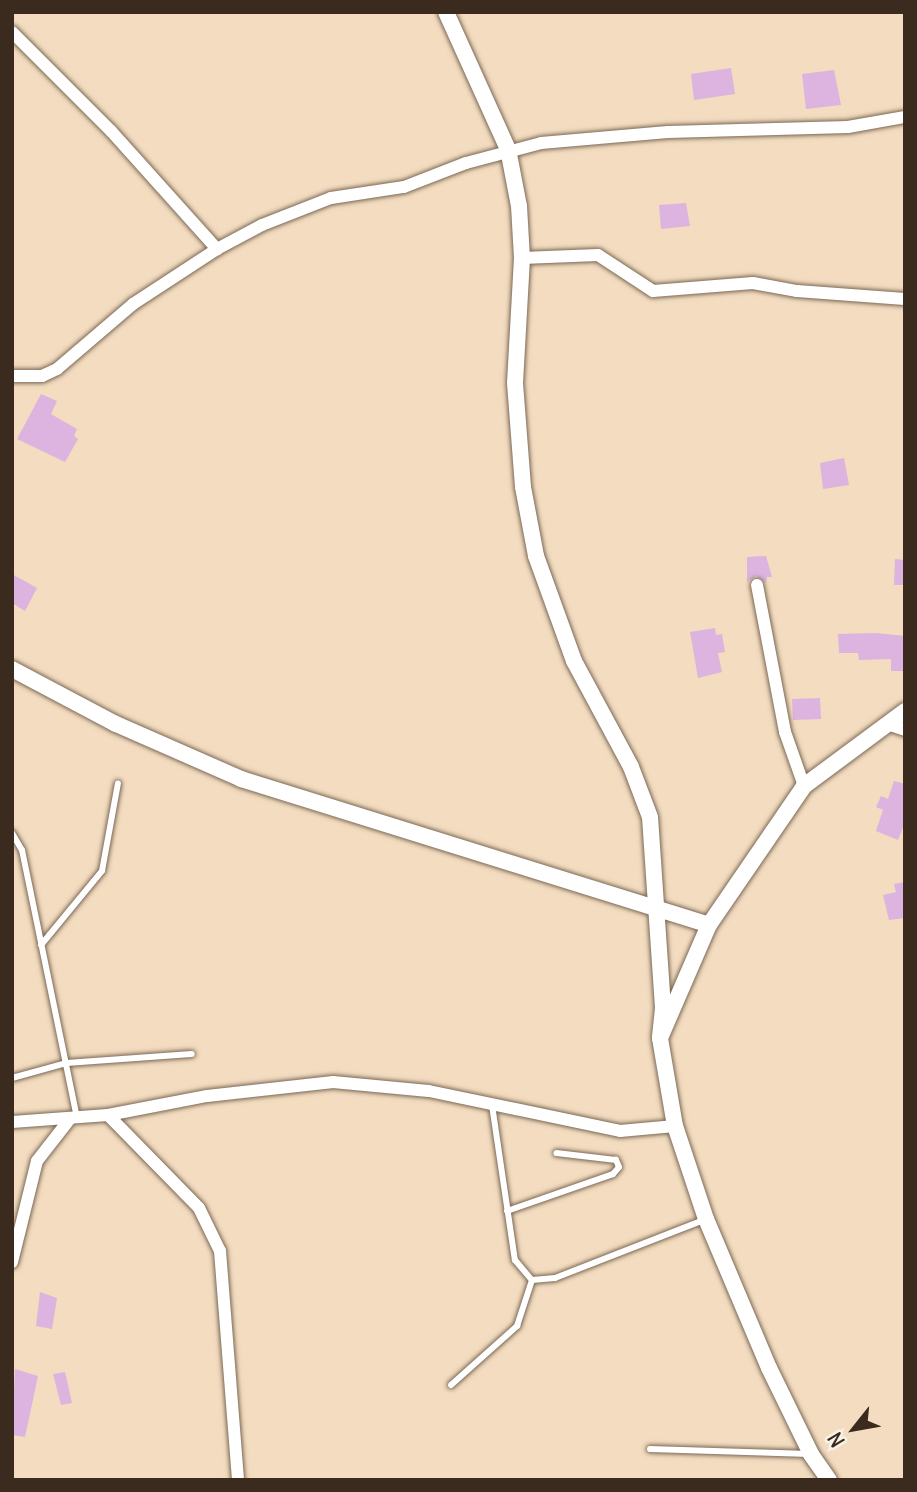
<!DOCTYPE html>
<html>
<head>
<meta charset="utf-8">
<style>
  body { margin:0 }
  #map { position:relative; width:917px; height:1492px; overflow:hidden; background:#f3dcbf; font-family:Delius,sans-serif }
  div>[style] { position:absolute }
  .building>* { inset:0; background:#dcb4df }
  .roads { filter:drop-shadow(0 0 2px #7b6856) drop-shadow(0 0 2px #7b6856) }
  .service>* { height:6px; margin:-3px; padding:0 3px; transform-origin:3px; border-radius:3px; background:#fff }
  .minor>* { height:12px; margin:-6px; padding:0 6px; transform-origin:6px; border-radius:6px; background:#fff }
  .tertiary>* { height:16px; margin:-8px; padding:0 8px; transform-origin:8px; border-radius:8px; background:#fff }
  span { translate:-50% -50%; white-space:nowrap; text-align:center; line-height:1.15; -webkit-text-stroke:5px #f7f3e8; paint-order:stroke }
  .frame { position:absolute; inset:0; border:14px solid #3b2a1e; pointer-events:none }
  .north { position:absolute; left:819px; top:1394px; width:70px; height:70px; -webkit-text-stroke:5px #f7f3e8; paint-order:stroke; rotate:239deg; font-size:19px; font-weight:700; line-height:28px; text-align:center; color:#3b2a1e }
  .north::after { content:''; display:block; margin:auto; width:24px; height:32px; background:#3b2a1e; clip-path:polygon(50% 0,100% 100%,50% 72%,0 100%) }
</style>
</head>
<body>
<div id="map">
  <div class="building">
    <i style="clip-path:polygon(731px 68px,735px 94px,694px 100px,691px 74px)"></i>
    <i style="clip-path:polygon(834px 70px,841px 105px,806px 109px,802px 74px)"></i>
    <i style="clip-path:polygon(686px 203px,690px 226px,661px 229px,659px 205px)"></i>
    <i style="clip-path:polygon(41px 394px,57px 401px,51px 414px,77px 429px,74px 436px,78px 439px,65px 462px,17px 439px)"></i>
    <i style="clip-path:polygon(844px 458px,849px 485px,823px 489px,820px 463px)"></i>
    <i style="clip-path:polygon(766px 556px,772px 577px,767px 577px,766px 583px,756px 576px,747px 582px,747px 557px)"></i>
    <i style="clip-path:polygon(895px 559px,905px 560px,905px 585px,894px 585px)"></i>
    <i style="clip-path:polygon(12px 574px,37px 588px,25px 611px,12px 603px)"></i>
    <i style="clip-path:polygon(715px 628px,716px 635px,722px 634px,725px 652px,718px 653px,722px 672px,698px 678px,690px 632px)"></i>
    <i style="clip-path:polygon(876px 633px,905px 636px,905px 671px,891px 671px,891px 659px,859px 660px,858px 653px,839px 653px,838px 634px)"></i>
    <i style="clip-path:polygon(820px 698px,821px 719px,793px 720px,792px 699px)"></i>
    <i style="clip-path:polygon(894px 781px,905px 784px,905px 822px,898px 840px,876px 831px,883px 810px,876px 807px,881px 796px,888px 799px)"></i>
    <i style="clip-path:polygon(905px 882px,905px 918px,889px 920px,883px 895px,896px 892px,894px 884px)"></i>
    <i style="clip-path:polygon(40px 1292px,57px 1298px,52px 1329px,36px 1326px)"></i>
    <i style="clip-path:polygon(15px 1369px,38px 1376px,25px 1437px,12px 1435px)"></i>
    <i style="clip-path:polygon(65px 1372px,72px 1403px,61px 1405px,53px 1374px)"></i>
  </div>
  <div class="roads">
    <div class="service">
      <i style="left:12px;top:833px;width:20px;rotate:60deg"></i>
      <i style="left:22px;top:850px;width:273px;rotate:78.4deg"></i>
      <i style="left:41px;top:945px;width:96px;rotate:-50.5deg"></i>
      <i style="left:102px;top:871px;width:89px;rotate:-79.7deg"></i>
      <i style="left:12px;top:1078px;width:56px;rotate:-15.5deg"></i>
      <i style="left:66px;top:1063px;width:126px;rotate:-4.1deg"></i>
      <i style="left:492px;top:1105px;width:157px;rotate:81.6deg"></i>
      <i style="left:515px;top:1260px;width:26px;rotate:50deg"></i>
      <i style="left:532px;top:1280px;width:23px;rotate:-5deg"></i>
      <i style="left:555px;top:1278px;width:160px;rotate:-21.3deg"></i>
      <i style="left:507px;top:1211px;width:112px;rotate:-19.2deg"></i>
      <i style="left:613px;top:1174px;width:9px;rotate:-49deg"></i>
      <i style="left:619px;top:1167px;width:8px;rotate:-113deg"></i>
      <i style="left:616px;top:1160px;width:60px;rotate:-173.3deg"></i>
      <i style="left:451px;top:1385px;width:89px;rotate:-41.8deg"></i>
      <i style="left:517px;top:1326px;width:48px;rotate:-71.9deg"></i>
      <i style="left:650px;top:1449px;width:160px;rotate:1.8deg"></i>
    </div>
    <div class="minor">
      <i style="left:12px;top:32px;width:140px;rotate:45deg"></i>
      <i style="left:111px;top:131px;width:159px;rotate:48.1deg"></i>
      <i style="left:522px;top:258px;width:76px;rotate:-2.3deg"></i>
      <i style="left:598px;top:255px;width:66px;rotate:33.2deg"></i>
      <i style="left:653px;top:291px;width:100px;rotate:-4.6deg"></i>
      <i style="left:753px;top:283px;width:45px;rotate:10.3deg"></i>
      <i style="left:797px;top:291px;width:108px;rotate:4.2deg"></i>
      <i style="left:12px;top:376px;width:30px"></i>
      <i style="left:42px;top:376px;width:17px;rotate:-25deg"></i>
      <i style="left:57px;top:369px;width:100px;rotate:-40.5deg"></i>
      <i style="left:133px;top:304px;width:100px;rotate:-33.2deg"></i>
      <i style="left:217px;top:249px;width:51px;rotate:-28.1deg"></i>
      <i style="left:262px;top:225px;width:74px;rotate:-21.4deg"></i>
      <i style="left:331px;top:198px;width:74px;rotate:-8.6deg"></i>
      <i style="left:404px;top:187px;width:66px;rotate:-21.2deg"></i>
      <i style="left:466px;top:163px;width:78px;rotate:-14.9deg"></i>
      <i style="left:541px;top:143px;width:127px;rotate:-5deg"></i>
      <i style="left:668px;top:132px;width:180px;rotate:-1.6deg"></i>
      <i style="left:848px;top:127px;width:58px;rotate:-10deg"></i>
      <i style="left:757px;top:585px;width:150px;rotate:79.2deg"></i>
      <i style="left:785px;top:732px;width:57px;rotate:70.6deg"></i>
      <i style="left:887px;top:724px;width:19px;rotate:18deg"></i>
      <i style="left:108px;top:1115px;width:130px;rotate:45.6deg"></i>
      <i style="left:199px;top:1208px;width:48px;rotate:64deg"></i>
      <i style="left:220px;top:1251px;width:230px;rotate:85.5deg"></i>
      <i style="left:12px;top:1122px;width:96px;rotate:-4.2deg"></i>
      <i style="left:108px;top:1115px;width:101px;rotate:-10.9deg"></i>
      <i style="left:207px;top:1096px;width:127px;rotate:-6.3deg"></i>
      <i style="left:333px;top:1082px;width:96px;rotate:5.4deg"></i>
      <i style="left:429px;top:1091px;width:195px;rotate:11.8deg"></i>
      <i style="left:620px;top:1131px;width:55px;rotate:-5.2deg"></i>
      <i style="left:12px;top:1262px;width:104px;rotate:-76.1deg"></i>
      <i style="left:37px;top:1161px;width:52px;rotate:-52deg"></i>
    </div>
    <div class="tertiary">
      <i style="left:446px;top:12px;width:150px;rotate:65.7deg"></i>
      <i style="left:508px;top:149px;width:58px;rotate:79.1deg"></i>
      <i style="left:519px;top:206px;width:52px;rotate:86.7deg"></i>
      <i style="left:522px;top:258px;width:125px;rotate:93.2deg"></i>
      <i style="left:515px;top:383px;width:104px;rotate:85.6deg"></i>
      <i style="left:523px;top:487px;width:70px;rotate:79.3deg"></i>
      <i style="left:536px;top:556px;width:112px;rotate:70.1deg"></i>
      <i style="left:574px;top:661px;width:120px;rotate:61.7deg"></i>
      <i style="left:631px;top:767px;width:53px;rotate:69.2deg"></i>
      <i style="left:650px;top:817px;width:191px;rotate:86.1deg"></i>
      <i style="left:663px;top:1008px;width:30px;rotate:96deg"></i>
      <i style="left:12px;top:669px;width:118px;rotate:27.9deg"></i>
      <i style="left:116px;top:724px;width:137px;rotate:23.7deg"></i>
      <i style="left:241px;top:779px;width:490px;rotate:17.3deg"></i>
      <i style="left:829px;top:1480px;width:32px;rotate:-125deg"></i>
      <i style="left:811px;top:1454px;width:96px;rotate:-116deg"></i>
      <i style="left:769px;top:1368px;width:162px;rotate:-112.9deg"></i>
      <i style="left:706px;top:1219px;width:98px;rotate:-108.4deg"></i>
      <i style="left:675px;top:1126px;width:89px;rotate:-99.7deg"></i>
      <i style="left:660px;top:1038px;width:123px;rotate:-66.6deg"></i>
      <i style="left:709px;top:925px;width:168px;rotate:-55.6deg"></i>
      <i style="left:804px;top:786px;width:126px;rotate:-36.6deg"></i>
    </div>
  </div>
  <div class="frame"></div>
  <div class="north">N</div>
</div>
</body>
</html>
